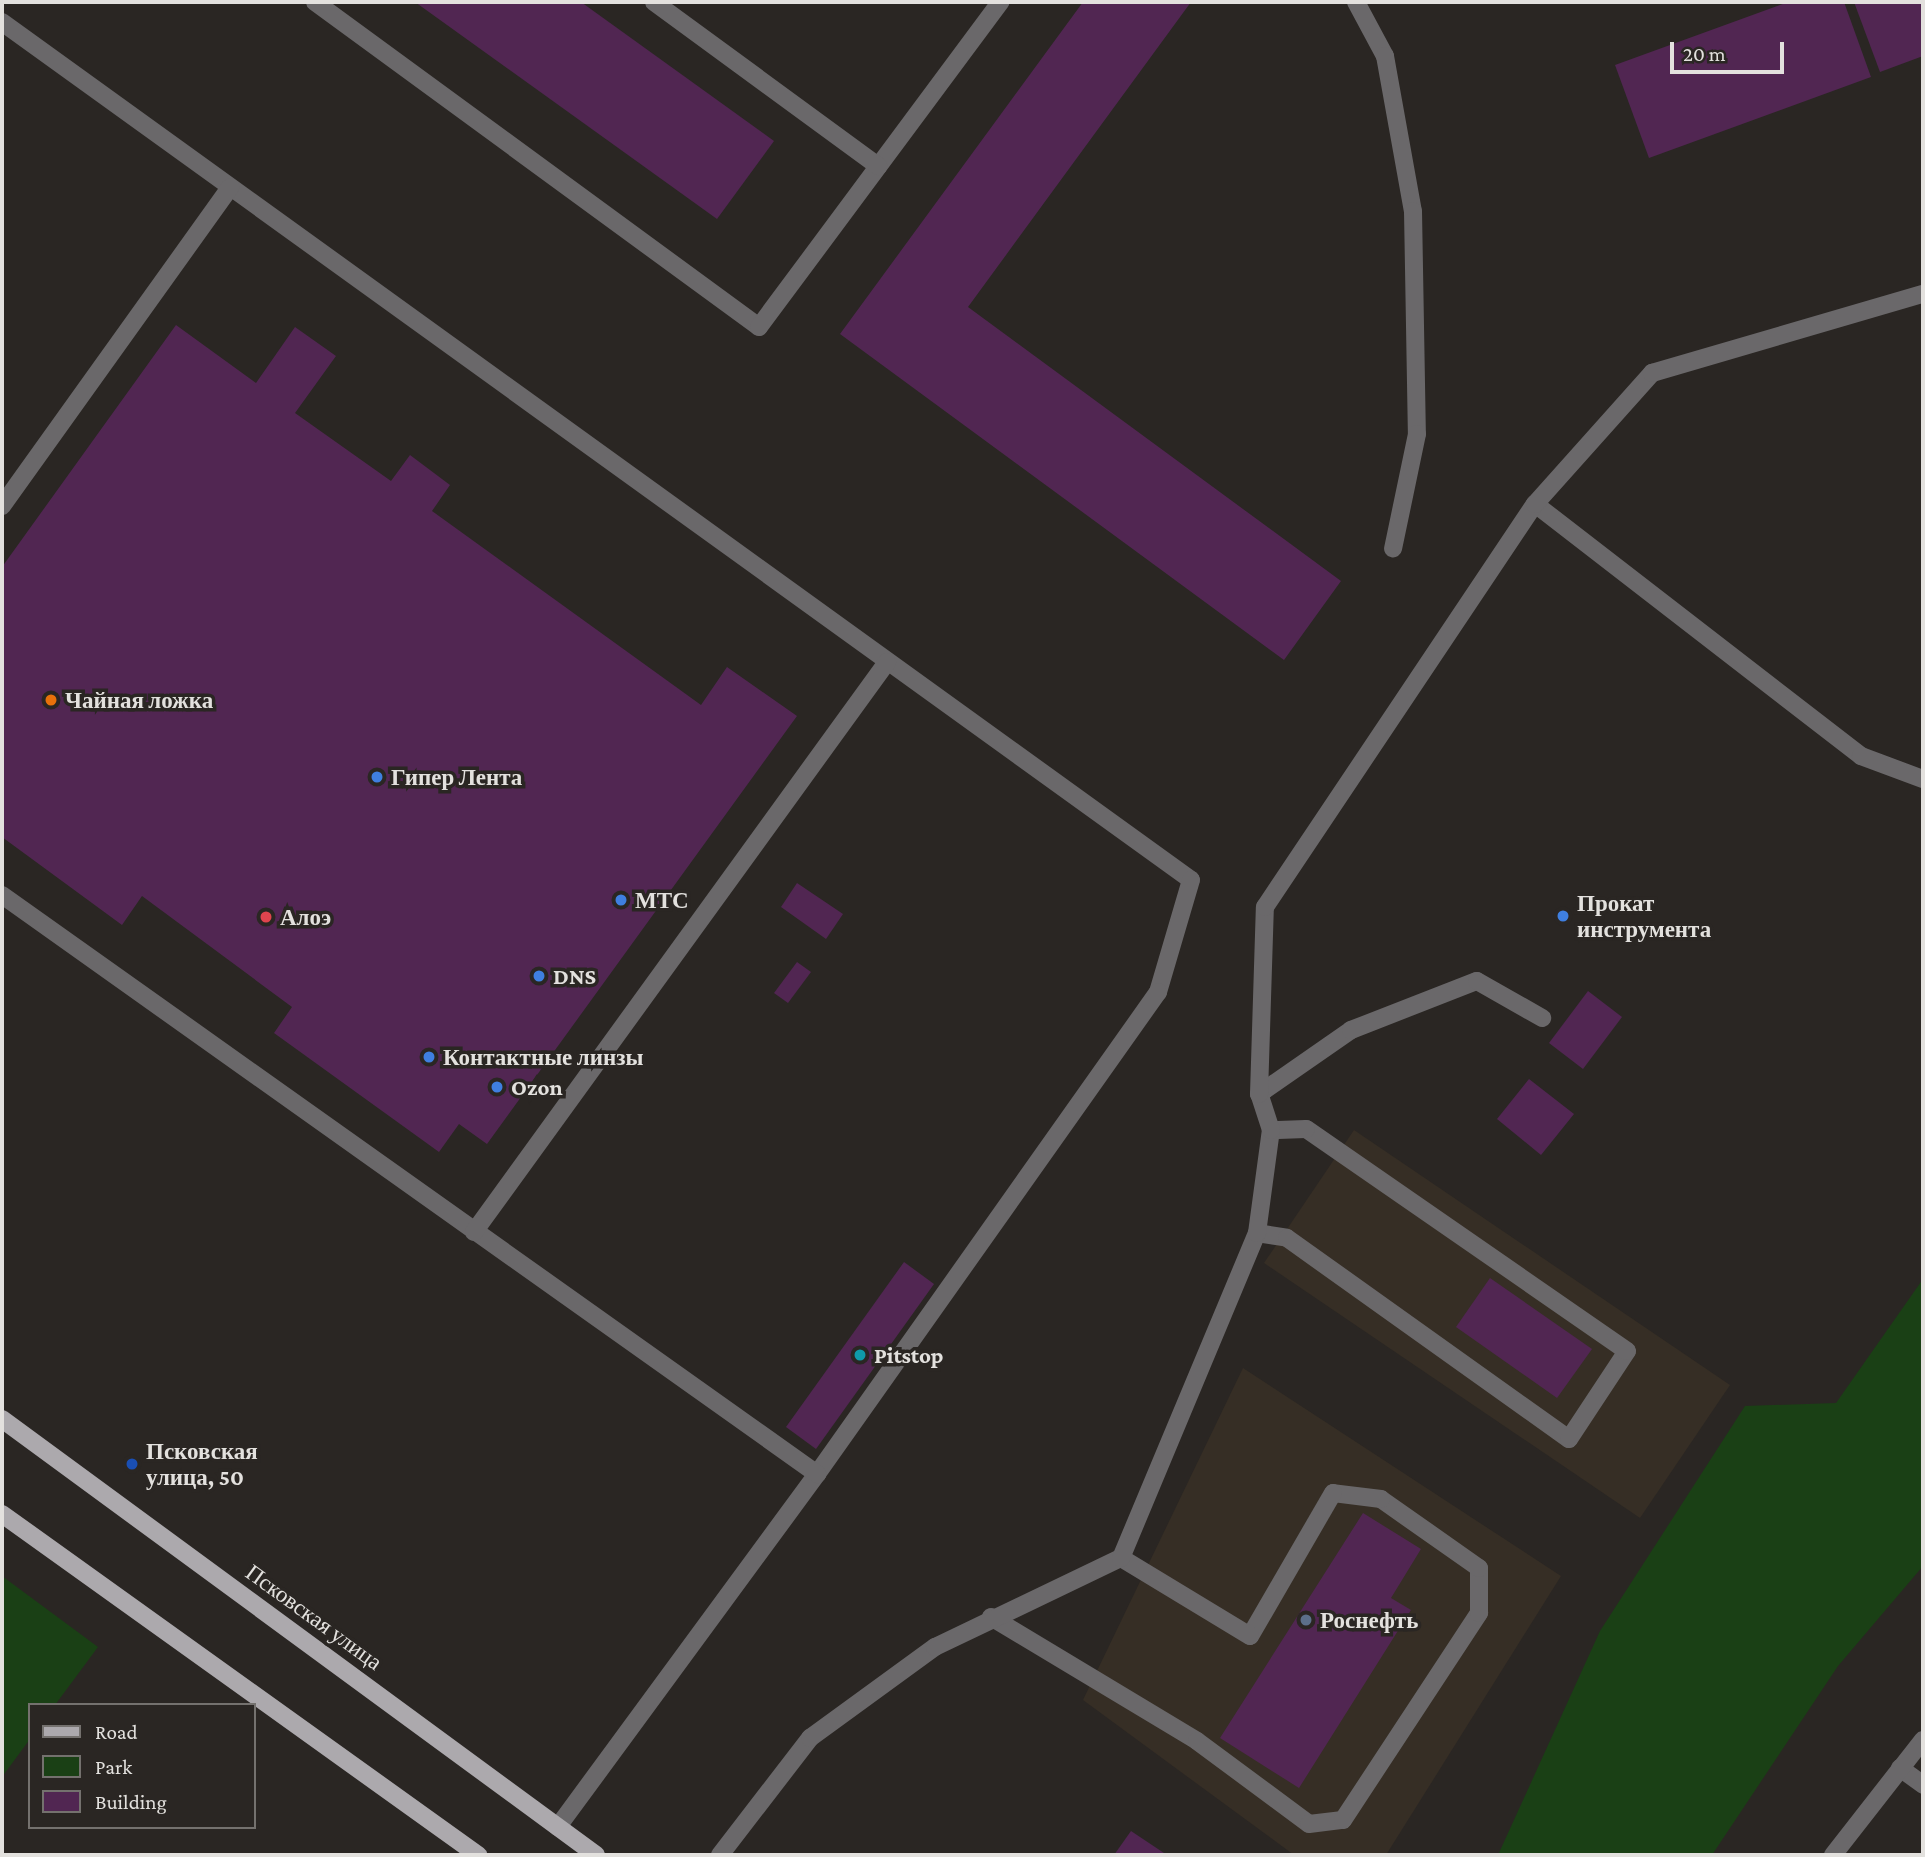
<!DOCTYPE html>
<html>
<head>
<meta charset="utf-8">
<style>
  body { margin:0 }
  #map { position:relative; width:1925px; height:1857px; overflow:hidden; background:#2a2623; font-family:"Crimson Pro",serif }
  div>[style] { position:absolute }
  .built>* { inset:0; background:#362e25 }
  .green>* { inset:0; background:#1a4015 }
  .building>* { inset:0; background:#512652 }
  .minor>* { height:18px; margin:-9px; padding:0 9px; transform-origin:9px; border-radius:9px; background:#6a686a }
  .major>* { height:18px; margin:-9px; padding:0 9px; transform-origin:9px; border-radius:9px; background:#aca9ad }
  .dots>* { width:19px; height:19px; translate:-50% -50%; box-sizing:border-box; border:4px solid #2a2623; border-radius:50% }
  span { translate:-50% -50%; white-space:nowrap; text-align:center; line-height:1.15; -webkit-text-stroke:7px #2a2623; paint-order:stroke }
  .poi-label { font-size:23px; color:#e3e1de; font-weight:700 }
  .left { translate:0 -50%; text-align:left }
  .street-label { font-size:23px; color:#e3e1de }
  .frame { position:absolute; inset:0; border:4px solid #e3e1de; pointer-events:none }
  .legend { position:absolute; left:28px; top:1703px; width:228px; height:126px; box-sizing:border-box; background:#2a2623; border:2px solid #74716e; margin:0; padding:9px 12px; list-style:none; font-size:21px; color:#e3e1de }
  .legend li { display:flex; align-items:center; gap:14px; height:35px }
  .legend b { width:35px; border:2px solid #74716e }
  .scale { position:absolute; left:1670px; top:42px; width:114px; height:32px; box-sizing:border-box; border:4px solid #e3e1de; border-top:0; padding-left:9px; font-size:21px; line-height:24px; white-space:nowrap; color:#e3e1de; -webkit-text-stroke:5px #2a2623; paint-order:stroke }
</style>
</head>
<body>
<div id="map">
  <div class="built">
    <i style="clip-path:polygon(1354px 1130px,1730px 1385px,1640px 1518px,1264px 1263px)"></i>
    <i style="clip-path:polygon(1243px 1368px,1561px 1576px,1386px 1855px,1294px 1855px,1083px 1700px)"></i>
  </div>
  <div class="green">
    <i style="clip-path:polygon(1923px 1279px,1923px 1566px,1838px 1666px,1712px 1855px,1498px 1855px,1600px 1631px,1745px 1406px,1836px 1403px)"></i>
    <i style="clip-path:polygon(2px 1576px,98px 1647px,55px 1705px,30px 1705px,30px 1739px,2px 1777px)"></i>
  </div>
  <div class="building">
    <i style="clip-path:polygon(415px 2px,581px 2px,774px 141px,717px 219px)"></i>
    <i style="clip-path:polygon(1083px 2px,1191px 2px,968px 307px,1341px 581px,1284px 660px,840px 334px)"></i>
    <i style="clip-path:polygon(1788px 2px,1844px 2px,1871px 77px,1649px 158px,1615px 65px)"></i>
    <i style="clip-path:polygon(1854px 2px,1923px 2px,1923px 56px,1880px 72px)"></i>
    <i style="clip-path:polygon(176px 325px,256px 383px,295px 327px,336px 356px,295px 413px,391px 481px,410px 455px,450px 485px,432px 511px,701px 705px,727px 667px,797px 716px,487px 1144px,459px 1124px,439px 1152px,274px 1033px,292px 1007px,142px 896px,122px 925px,2px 837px,2px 567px)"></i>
    <i style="clip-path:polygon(797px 883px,843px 914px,826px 939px,781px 907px)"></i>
    <i style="clip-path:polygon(797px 962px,811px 972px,788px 1003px,774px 993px)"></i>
    <i style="clip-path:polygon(1588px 991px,1622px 1017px,1583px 1069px,1549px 1043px)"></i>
    <i style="clip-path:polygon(1529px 1079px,1574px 1114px,1541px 1155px,1497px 1119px)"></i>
    <i style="clip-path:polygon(904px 1262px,934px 1284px,816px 1449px,786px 1427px)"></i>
    <i style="clip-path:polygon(1490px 1278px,1592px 1349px,1557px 1398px,1456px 1327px)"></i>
    <i style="clip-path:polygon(1363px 1513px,1421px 1549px,1391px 1598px,1411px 1610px,1299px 1788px,1220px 1738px)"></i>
    <i style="clip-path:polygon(1131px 1831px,1167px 1855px,1114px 1855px)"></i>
  </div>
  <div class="minor">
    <i style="left:315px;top:2px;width:550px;rotate:36.2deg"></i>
    <i style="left:759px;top:327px;width:405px;rotate:-53.4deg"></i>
    <i style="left:654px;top:2px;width:278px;rotate:36.2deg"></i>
    <i style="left:1356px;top:2px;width:61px;rotate:61.8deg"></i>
    <i style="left:1385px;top:56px;width:158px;rotate:79.8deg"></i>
    <i style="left:1413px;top:211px;width:223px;rotate:89deg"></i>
    <i style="left:1417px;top:434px;width:117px;rotate:101.8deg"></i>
    <i style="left:2px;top:22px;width:1466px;rotate:35.81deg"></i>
    <i style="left:1191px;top:880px;width:117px;rotate:106.4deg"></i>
    <i style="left:1158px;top:992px;width:590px;rotate:125.28deg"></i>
    <i style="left:817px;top:1474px;width:438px;rotate:126.3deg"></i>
    <i style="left:1535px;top:504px;width:412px;rotate:37.7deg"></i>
    <i style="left:1861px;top:756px;width:66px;rotate:20.4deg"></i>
    <i style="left:2px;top:506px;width:392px;rotate:-54.4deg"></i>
    <i style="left:2px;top:895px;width:1000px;rotate:35.39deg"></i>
    <i style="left:1259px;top:1094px;width:112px;rotate:-34.8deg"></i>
    <i style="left:1351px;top:1030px;width:135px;rotate:-21.3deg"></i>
    <i style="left:1477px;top:981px;width:75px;rotate:29.6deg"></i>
    <i style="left:474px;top:1232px;width:704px;rotate:-54.07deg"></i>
    <i style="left:1257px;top:1233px;width:30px;rotate:9deg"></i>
    <i style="left:1287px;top:1238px;width:346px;rotate:35.5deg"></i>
    <i style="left:1569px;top:1439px;width:105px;rotate:-56.6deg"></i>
    <i style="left:1627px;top:1351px;width:390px;rotate:-145.3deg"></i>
    <i style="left:1306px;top:1129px;width:35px;rotate:178deg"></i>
    <i style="left:991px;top:1617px;width:240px;rotate:31deg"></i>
    <i style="left:1197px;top:1741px;width:139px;rotate:36.5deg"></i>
    <i style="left:1309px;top:1824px;width:34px;rotate:-7deg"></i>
    <i style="left:1343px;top:1820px;width:248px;rotate:-56.7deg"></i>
    <i style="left:1479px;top:1613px;width:45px;rotate:-90deg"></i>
    <i style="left:1479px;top:1568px;width:120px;rotate:-144.9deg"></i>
    <i style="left:1381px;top:1499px;width:48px;rotate:-172.9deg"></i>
    <i style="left:1333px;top:1493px;width:165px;rotate:120.1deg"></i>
    <i style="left:1250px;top:1636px;width:151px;rotate:-148.8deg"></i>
    <i style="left:1900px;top:1768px;width:29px;rotate:36deg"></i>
    <i style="left:720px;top:1855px;width:148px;rotate:-52.4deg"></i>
    <i style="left:810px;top:1738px;width:155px;rotate:-36.1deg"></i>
    <i style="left:935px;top:1647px;width:206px;rotate:-25.6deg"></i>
    <i style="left:1121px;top:1558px;width:352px;rotate:-67.3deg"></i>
    <i style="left:1257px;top:1233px;width:104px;rotate:-82.3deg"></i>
    <i style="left:1271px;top:1130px;width:38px;rotate:-108deg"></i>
    <i style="left:1259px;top:1094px;width:187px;rotate:-88.2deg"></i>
    <i style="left:1265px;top:907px;width:485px;rotate:-56.2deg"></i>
    <i style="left:1535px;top:504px;width:176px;rotate:-48.2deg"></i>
    <i style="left:1652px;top:373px;width:282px;rotate:-16.3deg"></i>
    <i style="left:1833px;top:1855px;width:146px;rotate:-52deg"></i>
  </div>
  <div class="major">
    <i style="left:2px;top:1419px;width:737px;rotate:36.28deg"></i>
    <i style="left:2px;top:1514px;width:586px;rotate:35.62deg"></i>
  </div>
  <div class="dots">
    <i style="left:51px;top:700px;background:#e8710a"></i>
    <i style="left:377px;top:777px;background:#3f7fe0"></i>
    <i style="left:621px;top:900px;background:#3f7fe0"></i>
    <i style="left:1563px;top:916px;background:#3f7fe0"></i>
    <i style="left:266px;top:917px;background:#e0444e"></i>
    <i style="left:539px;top:976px;background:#3f7fe0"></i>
    <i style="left:429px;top:1057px;background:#3f7fe0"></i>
    <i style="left:497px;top:1087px;background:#3f7fe0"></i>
    <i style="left:860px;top:1355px;background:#0f9aa8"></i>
    <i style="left:132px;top:1464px;background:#1a4fb4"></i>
    <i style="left:1306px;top:1620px;background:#5c6f8a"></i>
  </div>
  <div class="poi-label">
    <span class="left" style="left:65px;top:700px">Чайная ложка</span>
    <span class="left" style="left:391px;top:777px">Гипер Лента</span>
    <span class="left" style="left:635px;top:900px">МТС</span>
    <span class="left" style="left:1577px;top:916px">Прокат<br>инструмента</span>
    <span class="left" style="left:280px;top:917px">Алоэ</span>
    <span class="left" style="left:553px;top:976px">DNS</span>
    <span class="left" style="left:443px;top:1057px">Контактные линзы</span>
    <span class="left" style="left:511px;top:1087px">Ozon</span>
    <span class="left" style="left:874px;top:1355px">Pitstop</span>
    <span class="left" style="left:146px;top:1464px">Псковская<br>улица, 50</span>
    <span class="left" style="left:1320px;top:1620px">Роснефть</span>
  </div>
  <div class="street-label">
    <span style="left:314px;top:1617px;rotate:36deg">Псковская улица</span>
  </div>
  <div class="frame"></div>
  <ul class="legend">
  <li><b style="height:9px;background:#aca9ad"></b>Road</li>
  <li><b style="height:19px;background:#1a4015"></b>Park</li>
  <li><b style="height:19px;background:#512652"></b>Building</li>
  </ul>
  <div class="scale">20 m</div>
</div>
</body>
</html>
